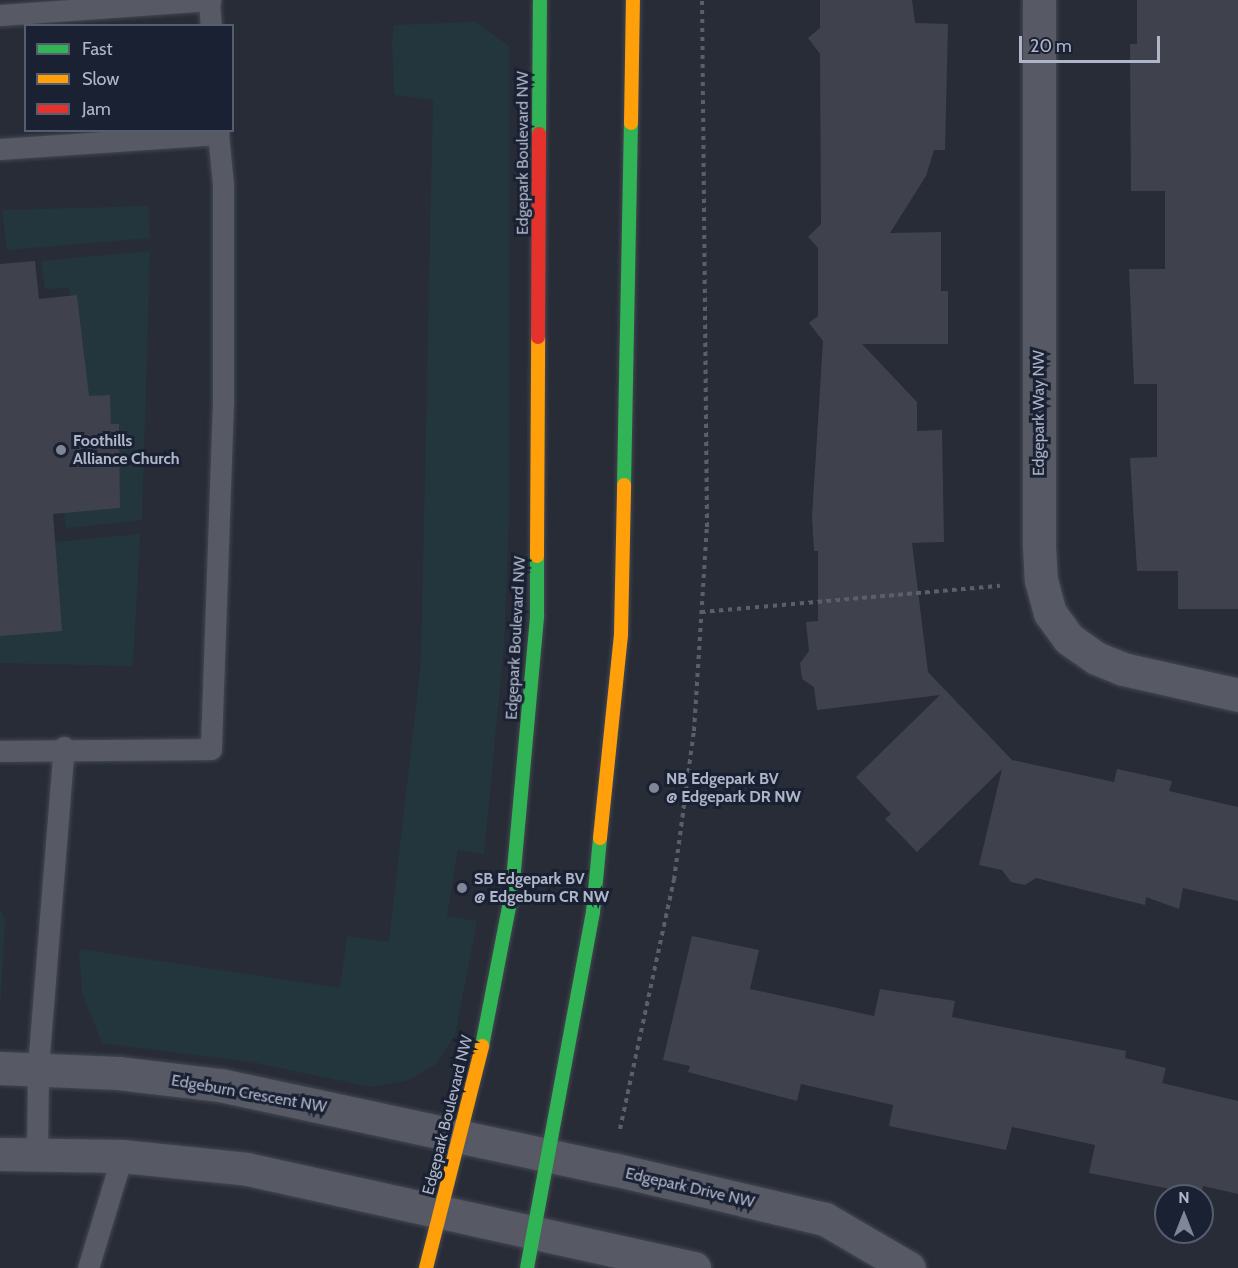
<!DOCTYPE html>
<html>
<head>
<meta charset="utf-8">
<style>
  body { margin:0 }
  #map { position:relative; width:1238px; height:1268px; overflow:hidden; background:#272c37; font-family:Cabin,sans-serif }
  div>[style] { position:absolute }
  .green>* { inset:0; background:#23363e }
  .building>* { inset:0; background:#3f424d }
  .path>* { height:4px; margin-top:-2px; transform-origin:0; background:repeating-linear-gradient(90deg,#5a5f68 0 4.5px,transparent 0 9px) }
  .roads { filter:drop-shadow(0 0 2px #434750) drop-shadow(0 0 2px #434750) }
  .lane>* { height:21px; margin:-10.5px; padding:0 10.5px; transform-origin:10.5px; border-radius:10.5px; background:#575a65 }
  .street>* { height:33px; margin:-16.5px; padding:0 16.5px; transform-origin:16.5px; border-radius:16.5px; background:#575a65 }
  .fast>* { height:14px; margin:-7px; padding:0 7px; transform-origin:7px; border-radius:7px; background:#30b455 }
  .slow>* { height:14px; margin:-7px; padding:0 7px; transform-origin:7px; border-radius:7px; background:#ff9f0a }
  .jam>* { height:14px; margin:-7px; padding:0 7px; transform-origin:7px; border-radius:7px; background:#e5322d }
  .dots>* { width:16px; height:16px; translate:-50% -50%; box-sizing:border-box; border:3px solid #1a2133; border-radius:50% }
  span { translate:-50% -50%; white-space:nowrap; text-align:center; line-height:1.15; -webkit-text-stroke:6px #1a2133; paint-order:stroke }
  .street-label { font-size:16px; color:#b0b6c9 }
  .poi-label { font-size:16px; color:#b0b6c9; font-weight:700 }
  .left { translate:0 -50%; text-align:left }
  .legend { position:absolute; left:24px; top:24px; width:210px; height:108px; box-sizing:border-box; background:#1a2133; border:2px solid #565d6f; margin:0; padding:8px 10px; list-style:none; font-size:18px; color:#b0b6c9 }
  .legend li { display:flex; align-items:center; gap:12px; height:30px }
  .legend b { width:30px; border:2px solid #565d6f }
  .north { position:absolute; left:1154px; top:1184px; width:60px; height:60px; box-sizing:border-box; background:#1a2133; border:2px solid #565d6f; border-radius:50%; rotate:0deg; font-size:16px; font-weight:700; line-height:24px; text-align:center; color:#b0b6c9 }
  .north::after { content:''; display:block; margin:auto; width:21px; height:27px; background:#808696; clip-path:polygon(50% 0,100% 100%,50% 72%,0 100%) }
  .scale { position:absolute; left:1019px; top:36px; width:141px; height:27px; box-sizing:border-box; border:3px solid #b0b6c9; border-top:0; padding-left:8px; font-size:18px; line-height:21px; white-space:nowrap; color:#b0b6c9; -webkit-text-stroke:4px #1a2133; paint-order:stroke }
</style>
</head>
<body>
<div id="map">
  <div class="green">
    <i style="clip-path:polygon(475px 22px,509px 46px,509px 520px,504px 646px,484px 854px,458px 850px,447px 916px,477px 921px,455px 1035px,436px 1064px,409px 1080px,370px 1087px,252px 1062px,102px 1043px,82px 992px,79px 949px,340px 988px,347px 936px,389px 942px,421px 662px,433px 100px,394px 95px,392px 40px,394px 25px)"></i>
    <i style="clip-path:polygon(149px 206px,150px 238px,7px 250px,2px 210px)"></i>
    <i style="clip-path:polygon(150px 251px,142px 520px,66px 528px,64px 513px,120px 508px,119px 424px,111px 424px,110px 395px,47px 400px,85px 357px,77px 296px,70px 296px,69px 288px,45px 289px,41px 261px)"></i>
    <i style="clip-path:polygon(140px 534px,133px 666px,0 663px,0 636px,55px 542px)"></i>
    <i style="clip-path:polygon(0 909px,5px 920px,0 1011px)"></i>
  </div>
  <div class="building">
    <i style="clip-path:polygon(820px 0,912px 0,915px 23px,948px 24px,945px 150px,934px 150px,926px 176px,890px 233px,941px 232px,941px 291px,948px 291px,948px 344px,862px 344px,917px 402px,917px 431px,942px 430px,944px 542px,912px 543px,928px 672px,1012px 760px,1114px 782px,1117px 769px,1172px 781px,1169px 791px,1238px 807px,1238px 901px,1183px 888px,1179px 909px,1146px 897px,1145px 905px,1036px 878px,1025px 885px,1011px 882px,1002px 870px,979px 865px,1002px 769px,917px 852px,885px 819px,891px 814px,856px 777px,940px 695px,817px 710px,814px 687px,802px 679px,800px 663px,809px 651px,806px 622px,818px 621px,818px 551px,814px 551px,812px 517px,823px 341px,809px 323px,818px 316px,818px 248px,808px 237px,821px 224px,820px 54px,808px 38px,820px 28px)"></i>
    <i style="clip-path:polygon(1137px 0,1238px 0,1238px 609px,1178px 609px,1178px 571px,1137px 571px,1130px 458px,1157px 457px,1157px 384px,1134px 384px,1129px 269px,1165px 269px,1165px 191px,1131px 191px,1130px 44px,1137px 44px)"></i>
    <i style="clip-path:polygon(35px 261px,39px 299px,77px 295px,89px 396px,110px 395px,111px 424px,119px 424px,120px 508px,53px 514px,62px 631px,0 636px,0 264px)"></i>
    <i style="clip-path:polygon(692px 936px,759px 950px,750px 989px,874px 1016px,880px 989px,955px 1001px,952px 1017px,1126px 1051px,1125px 1058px,1166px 1068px,1162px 1083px,1238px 1101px,1238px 1194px,1203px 1186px,1201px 1195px,1089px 1173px,1095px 1145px,1012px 1127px,1006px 1150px,889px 1126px,893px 1105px,801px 1084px,797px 1101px,688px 1072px,690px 1066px,663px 1060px)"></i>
  </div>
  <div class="path">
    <i style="left:701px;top:612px;width:300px;rotate:-5deg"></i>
    <i style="left:620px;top:1129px;width:255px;rotate:-77.8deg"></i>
    <i style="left:674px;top:880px;width:150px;rotate:-82.4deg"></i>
    <i style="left:694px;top:731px;width:204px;rotate:-86.4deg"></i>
    <i style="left:707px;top:527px;width:527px;rotate:-90.54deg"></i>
  </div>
  <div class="roads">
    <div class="lane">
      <i style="left:209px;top:0;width:26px;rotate:86deg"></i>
      <i style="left:0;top:15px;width:211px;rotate:-4.1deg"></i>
      <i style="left:0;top:149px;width:219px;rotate:-3.9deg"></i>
      <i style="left:218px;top:134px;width:50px;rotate:84.3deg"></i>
      <i style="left:223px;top:184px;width:218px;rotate:90deg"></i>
      <i style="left:223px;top:402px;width:347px;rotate:92deg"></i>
      <i style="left:211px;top:749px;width:211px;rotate:179.5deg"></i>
      <i style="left:37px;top:1153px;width:86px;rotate:-89.3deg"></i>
      <i style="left:38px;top:1067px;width:321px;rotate:-85.4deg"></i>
      <i style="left:88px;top:1268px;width:117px;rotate:-73.1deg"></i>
    </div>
    <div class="street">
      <i style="left:1039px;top:0;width:546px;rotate:90deg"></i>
      <i style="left:1039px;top:546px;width:34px;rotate:87deg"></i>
      <i style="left:1041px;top:580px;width:34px;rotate:75deg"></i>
      <i style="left:1050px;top:613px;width:32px;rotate:54deg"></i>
      <i style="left:1069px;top:639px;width:33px;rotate:35deg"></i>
      <i style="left:1096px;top:658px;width:29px;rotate:22deg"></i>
      <i style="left:1123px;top:669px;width:118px;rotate:12.7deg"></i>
      <i style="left:0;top:1068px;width:118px;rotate:2.4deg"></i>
      <i style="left:118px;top:1073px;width:103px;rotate:6.7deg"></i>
      <i style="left:220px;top:1085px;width:402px;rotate:12.1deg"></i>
      <i style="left:613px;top:1169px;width:218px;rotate:13.3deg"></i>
      <i style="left:825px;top:1219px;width:97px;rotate:30.3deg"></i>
      <i style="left:0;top:1154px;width:122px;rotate:0.9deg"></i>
      <i style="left:122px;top:1156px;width:126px;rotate:5.9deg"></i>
      <i style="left:247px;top:1169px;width:458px;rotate:12.5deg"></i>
    </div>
    <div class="fast">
      <i style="left:539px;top:134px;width:134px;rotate:-89.6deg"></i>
      <i style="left:624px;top:485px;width:362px;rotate:-88.9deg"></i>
      <i style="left:482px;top:1046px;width:157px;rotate:-79deg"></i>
      <i style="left:512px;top:892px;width:278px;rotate:-84.8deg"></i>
      <i style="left:537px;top:615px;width:59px;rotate:-90deg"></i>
      <i style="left:527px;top:1268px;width:362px;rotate:-79.5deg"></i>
      <i style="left:593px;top:912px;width:74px;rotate:-84.6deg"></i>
    </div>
    <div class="slow">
      <i style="left:631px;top:123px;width:123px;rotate:-89.1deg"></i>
      <i style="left:537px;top:556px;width:219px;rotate:-89.7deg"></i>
      <i style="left:600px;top:838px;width:205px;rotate:-84.1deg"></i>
      <i style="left:621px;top:634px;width:149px;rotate:-88.8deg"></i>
      <i style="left:426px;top:1268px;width:229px;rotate:-75.8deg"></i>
    </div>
    <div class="jam">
      <i style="left:538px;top:337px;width:203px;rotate:-89.7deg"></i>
    </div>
  </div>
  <div class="dots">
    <i style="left:61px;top:450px;background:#808696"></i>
    <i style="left:654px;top:788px;background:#808696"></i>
    <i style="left:462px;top:888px;background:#808696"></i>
  </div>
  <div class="street-label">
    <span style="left:523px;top:153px;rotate:-90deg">Edgepark Boulevard NW</span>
    <span style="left:1039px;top:413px;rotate:-90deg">Edgepark Way NW</span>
    <span style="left:516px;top:638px;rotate:-87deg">Edgepark Boulevard NW</span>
    <span style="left:249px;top:1094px;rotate:10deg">Edgeburn Crescent NW</span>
    <span style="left:448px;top:1115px;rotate:-76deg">Edgepark Boulevard NW</span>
    <span style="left:690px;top:1188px;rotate:13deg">Edgepark Drive NW</span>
  </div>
  <div class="poi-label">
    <span class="left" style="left:73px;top:450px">Foothills<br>Alliance Church</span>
    <span class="left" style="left:666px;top:788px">NB Edgepark BV<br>@ Edgepark DR NW</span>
    <span class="left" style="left:474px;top:888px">SB Edgepark BV<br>@ Edgeburn CR NW</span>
  </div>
  <ul class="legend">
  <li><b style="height:8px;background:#30b455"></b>Fast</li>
  <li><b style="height:8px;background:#ff9f0a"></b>Slow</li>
  <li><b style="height:8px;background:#e5322d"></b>Jam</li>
  </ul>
  <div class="north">N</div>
  <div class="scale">20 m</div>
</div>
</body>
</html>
